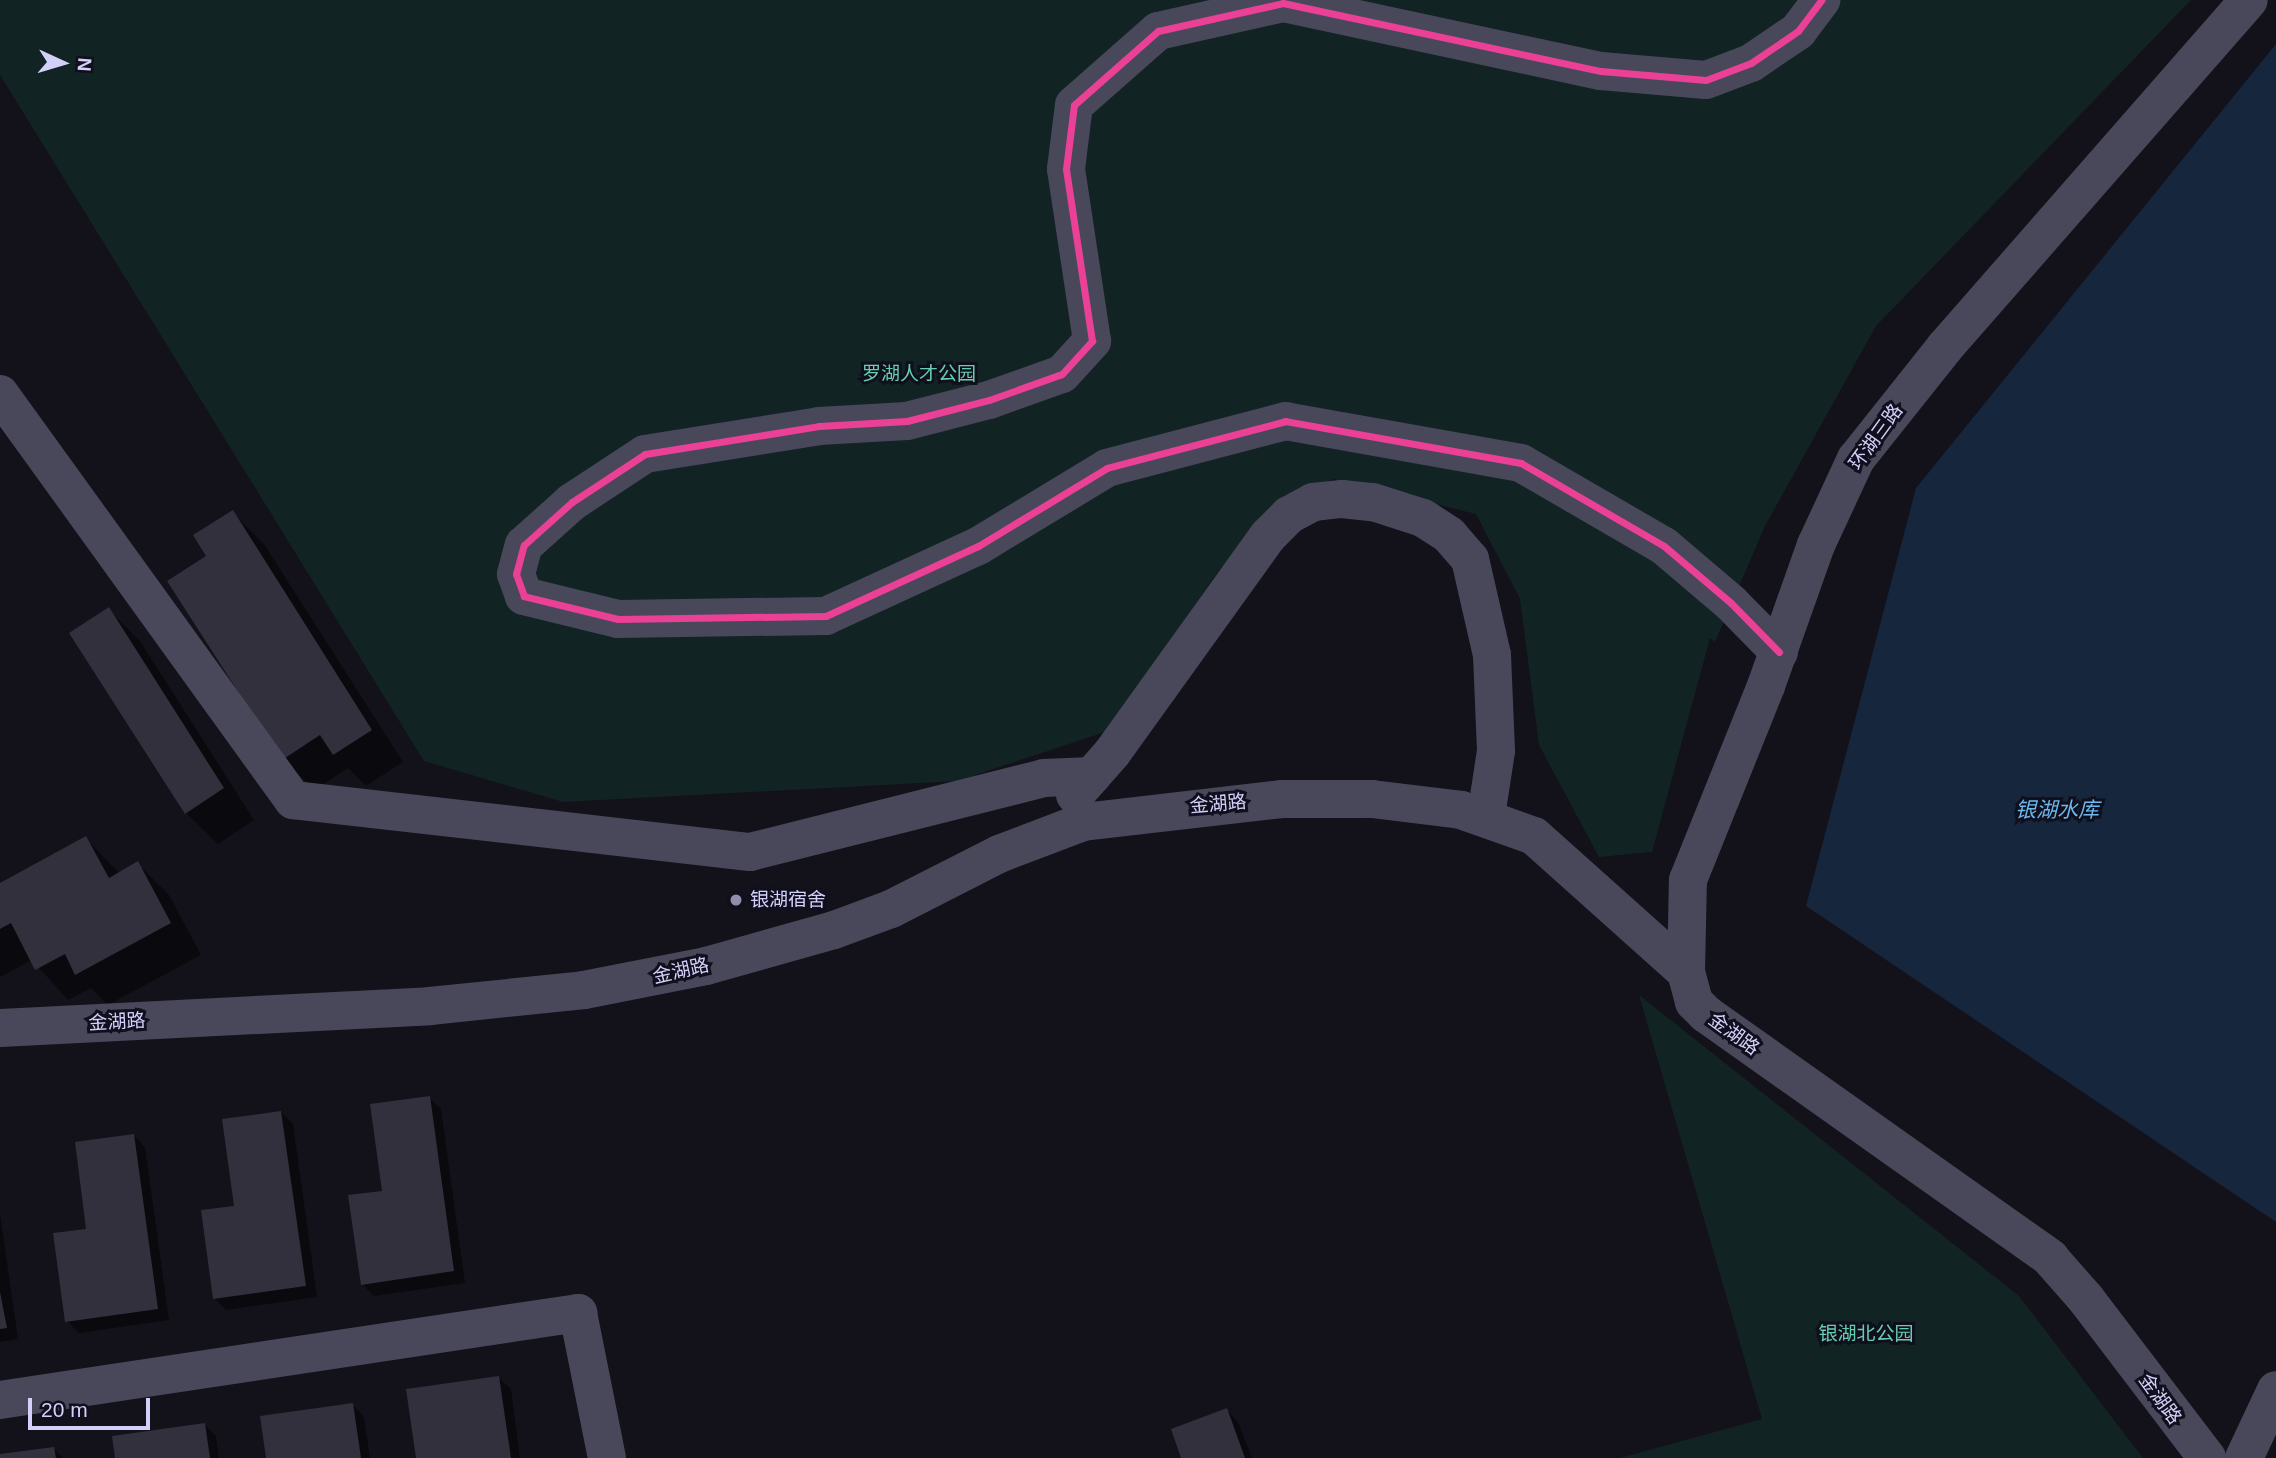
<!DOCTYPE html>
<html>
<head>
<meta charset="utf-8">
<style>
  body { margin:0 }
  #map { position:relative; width:2276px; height:1458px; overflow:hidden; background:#13121a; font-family:Arial,"Noto Sans SC",sans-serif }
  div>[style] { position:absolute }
  .green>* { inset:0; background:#122324 }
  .water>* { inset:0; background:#15263d }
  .shadow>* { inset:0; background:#0007 }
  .building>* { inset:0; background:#31303c }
  .minor>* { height:38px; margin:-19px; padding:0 19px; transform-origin:19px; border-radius:19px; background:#48485a }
  .cycleway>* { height:7px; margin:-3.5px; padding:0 3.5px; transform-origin:3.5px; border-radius:3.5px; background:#ea4096 }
  .dots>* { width:19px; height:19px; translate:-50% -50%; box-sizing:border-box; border:4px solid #100f1d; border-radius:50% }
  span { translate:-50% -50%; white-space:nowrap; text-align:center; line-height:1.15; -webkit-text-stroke:6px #100f1d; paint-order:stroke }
  .park-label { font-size:19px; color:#67cfaf }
  .street-label { font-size:19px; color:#d3d1f9 }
  .poi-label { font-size:19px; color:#d3d1f9 }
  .left { translate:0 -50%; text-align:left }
  .water-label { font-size:21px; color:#6cb8ec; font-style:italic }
  .north { position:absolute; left:28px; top:28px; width:70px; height:70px; -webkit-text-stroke:5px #100f1d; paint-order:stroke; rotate:94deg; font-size:19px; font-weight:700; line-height:28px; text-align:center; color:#d3d1f9 }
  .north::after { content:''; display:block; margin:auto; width:24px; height:32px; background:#d3d1f9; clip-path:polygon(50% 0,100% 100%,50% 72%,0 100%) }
  .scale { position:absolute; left:28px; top:1398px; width:122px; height:32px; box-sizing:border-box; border:4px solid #d3d1f9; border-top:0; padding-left:9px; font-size:21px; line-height:24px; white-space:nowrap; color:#d3d1f9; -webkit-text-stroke:5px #100f1d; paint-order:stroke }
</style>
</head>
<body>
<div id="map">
  <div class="green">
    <i style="clip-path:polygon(0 0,2191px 0,1876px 326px,1765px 526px,1715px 642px,1710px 638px,1652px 852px,1599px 857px,1539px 745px,1520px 599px,1476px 514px,1334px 479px,1269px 508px,1214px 577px,1108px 731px,957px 781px,563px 802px,424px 761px,0 75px)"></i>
    <i style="clip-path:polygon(1639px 995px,2019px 1296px,2143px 1458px,1620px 1458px,1762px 1419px)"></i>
  </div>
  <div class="water">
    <i style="clip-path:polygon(2276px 44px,2276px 1222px,1806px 906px,1916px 488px)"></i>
  </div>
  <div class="shadow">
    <i style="clip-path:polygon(232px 512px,264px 544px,403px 762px,366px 786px,348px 768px,314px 790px,283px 759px,208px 556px)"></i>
    <i style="clip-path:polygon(108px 609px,140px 641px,254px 820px,218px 844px,186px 813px)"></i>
    <i style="clip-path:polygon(86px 839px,120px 874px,138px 864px,169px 895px,201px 955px,108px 1005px,91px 988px,68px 1000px,32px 960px,0 977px,0 885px)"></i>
    <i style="clip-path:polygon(429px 1098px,441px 1109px,465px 1283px,374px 1296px,362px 1284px,384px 1192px)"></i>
    <i style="clip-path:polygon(281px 1112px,293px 1124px,317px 1297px,226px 1310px,214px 1298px,236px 1207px)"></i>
    <i style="clip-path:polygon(134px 1136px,145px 1147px,169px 1320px,79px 1333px,67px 1321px,88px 1230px)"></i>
    <i style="clip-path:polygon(0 1213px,18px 1339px,0 1342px)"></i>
    <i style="clip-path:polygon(499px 1378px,511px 1389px,520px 1458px,417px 1458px)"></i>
    <i style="clip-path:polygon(353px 1405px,364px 1417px,370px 1458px,267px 1458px)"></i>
    <i style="clip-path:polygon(1227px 1410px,1238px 1422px,1252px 1458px,1183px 1458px)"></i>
    <i style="clip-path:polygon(204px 1424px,216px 1436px,219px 1458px,117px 1458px)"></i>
    <i style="clip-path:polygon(53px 1448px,63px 1458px,0 1458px,0 1456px)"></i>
  </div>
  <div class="building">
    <i style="clip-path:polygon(233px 510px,372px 730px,333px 755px,320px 735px,282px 760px,167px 581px,206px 556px,193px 535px)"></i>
    <i style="clip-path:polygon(109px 607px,224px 788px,185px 814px,69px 633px)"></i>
    <i style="clip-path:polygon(86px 836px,109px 878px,138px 861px,171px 923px,75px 975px,65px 954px,35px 970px,11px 923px,0 929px,0 883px)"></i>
    <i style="clip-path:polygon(430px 1096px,454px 1271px,361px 1285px,348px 1195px,382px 1191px,370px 1104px)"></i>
    <i style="clip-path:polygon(281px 1111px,306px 1286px,213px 1299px,201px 1210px,234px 1206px,222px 1119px)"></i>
    <i style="clip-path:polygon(134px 1134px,158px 1309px,65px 1322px,53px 1233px,86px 1229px,75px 1142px)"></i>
    <i style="clip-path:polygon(0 1292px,7px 1328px,0 1329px)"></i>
    <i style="clip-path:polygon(499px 1376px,511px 1458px,416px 1458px,406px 1389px)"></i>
    <i style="clip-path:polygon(353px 1403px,361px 1458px,266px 1458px,260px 1416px)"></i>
    <i style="clip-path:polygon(1227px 1408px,1245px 1458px,1181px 1458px,1171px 1429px)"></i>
    <i style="clip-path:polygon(205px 1423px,210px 1458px,115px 1458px,112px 1436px)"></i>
    <i style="clip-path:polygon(54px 1447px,56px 1458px,0 1458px,0 1454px)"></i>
  </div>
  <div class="minor">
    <i style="left:0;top:394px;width:501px;rotate:54.18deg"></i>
    <i style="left:293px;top:800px;width:460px;rotate:6.5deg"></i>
    <i style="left:750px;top:852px;width:303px;rotate:-14.1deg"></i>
    <i style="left:1044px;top:778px;width:48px;rotate:-2.4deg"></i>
    <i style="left:1779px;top:652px;width:69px;rotate:-134.4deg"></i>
    <i style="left:1731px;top:603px;width:88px;rotate:-139.6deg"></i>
    <i style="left:1664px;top:546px;width:165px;rotate:-149.9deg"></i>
    <i style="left:1521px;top:463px;width:239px;rotate:-169.9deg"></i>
    <i style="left:1286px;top:421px;width:185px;rotate:165.3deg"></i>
    <i style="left:1107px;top:468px;width:151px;rotate:148.8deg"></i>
    <i style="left:978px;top:546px;width:167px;rotate:155.3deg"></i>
    <i style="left:826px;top:616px;width:208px;rotate:179.2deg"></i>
    <i style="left:618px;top:619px;width:97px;rotate:-166.3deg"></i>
    <i style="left:524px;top:596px;width:23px;rotate:-110deg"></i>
    <i style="left:516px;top:574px;width:30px;rotate:-75deg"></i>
    <i style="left:524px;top:545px;width:64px;rotate:-41.9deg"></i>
    <i style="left:572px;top:502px;width:87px;rotate:-33.3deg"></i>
    <i style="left:645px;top:454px;width:176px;rotate:-9.1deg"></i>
    <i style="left:819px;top:426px;width:88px;rotate:-3.3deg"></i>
    <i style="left:907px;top:421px;width:85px;rotate:-14.4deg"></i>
    <i style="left:989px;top:400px;width:77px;rotate:-19.6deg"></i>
    <i style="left:1062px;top:374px;width:45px;rotate:-47.7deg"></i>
    <i style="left:1092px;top:341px;width:174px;rotate:-98.6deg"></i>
    <i style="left:1066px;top:169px;width:64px;rotate:-82.9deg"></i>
    <i style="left:1074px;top:105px;width:112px;rotate:-41.4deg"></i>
    <i style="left:1158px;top:31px;width:128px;rotate:-12.6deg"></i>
    <i style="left:1283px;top:3px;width:325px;rotate:12.1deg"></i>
    <i style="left:1601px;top:71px;width:105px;rotate:4.9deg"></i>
    <i style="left:1706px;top:80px;width:48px;rotate:-20.7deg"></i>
    <i style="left:1751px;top:63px;width:57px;rotate:-34.2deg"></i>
    <i style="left:1798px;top:31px;width:39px;rotate:-53deg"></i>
    <i style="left:1075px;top:795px;width:56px;rotate:-48.6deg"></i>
    <i style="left:1112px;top:753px;width:267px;rotate:-54.3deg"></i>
    <i style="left:1268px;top:536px;width:30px;rotate:-45deg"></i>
    <i style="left:1289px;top:515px;width:27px;rotate:-28deg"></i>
    <i style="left:1313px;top:502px;width:29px;rotate:-6deg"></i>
    <i style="left:1342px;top:499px;width:31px;rotate:6deg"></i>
    <i style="left:1373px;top:502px;width:52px;rotate:17.7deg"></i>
    <i style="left:1423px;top:518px;width:31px;rotate:33deg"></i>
    <i style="left:1449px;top:535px;width:32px;rotate:49deg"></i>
    <i style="left:1470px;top:559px;width:98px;rotate:77.1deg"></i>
    <i style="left:1492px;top:655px;width:96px;rotate:87.6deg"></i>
    <i style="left:1496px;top:751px;width:66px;rotate:98.7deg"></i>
    <i style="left:1686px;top:972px;width:92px;rotate:-88.8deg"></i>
    <i style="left:1688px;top:880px;width:209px;rotate:-68.1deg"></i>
    <i style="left:1766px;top:686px;width:150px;rotate:-70.5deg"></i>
    <i style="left:1816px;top:545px;width:95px;rotate:-65.1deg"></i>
    <i style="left:1856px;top:459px;width:143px;rotate:-51.5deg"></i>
    <i style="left:1945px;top:347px;width:461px;rotate:-48.8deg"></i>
    <i style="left:0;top:1028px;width:431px;rotate:-2.9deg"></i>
    <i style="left:430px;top:1006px;width:155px;rotate:-5.9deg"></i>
    <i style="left:584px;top:990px;width:124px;rotate:-11.1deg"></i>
    <i style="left:706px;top:966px;width:133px;rotate:-15.7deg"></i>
    <i style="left:834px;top:930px;width:61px;rotate:-20.2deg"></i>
    <i style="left:891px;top:909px;width:121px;rotate:-27deg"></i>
    <i style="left:999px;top:854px;width:90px;rotate:-20.9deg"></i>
    <i style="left:1083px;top:822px;width:200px;rotate:-6.6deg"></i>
    <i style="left:1282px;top:799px;width:90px"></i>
    <i style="left:1372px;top:799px;width:90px;rotate:7deg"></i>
    <i style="left:1461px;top:810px;width:77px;rotate:19.6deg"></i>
    <i style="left:1534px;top:836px;width:204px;rotate:41.8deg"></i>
    <i style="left:1686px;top:972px;width:31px;rotate:75deg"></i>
    <i style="left:1694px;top:1002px;width:17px;rotate:45deg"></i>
    <i style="left:1706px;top:1014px;width:422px;rotate:35.3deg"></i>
    <i style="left:2050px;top:1258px;width:55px;rotate:48.7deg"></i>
    <i style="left:2086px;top:1299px;width:200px;rotate:52.7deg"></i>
    <i style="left:0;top:1400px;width:585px;rotate:-8.56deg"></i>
    <i style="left:578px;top:1313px;width:148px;rotate:78.7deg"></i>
    <i style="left:2244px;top:1458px;width:75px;rotate:-64.8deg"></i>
  </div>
  <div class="cycleway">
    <i style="left:1779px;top:652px;width:69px;rotate:-134.4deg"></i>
    <i style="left:1731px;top:603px;width:88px;rotate:-139.6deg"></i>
    <i style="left:1664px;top:546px;width:165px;rotate:-149.9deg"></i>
    <i style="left:1521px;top:463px;width:239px;rotate:-169.9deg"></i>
    <i style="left:1286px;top:421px;width:185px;rotate:165.3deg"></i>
    <i style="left:1107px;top:468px;width:151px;rotate:148.8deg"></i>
    <i style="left:978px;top:546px;width:167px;rotate:155.3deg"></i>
    <i style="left:826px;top:616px;width:208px;rotate:179.2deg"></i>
    <i style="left:618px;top:619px;width:97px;rotate:-166.3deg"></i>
    <i style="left:524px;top:596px;width:23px;rotate:-110deg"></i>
    <i style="left:516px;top:574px;width:30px;rotate:-75deg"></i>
    <i style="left:524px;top:545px;width:64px;rotate:-41.9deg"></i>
    <i style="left:572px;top:502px;width:87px;rotate:-33.3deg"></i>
    <i style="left:645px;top:454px;width:176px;rotate:-9.1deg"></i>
    <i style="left:819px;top:426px;width:88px;rotate:-3.3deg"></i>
    <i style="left:907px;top:421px;width:85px;rotate:-14.4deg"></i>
    <i style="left:989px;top:400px;width:77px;rotate:-19.6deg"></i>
    <i style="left:1062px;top:374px;width:45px;rotate:-47.7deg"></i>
    <i style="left:1092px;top:341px;width:174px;rotate:-98.6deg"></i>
    <i style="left:1066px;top:169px;width:64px;rotate:-82.9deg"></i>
    <i style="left:1074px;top:105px;width:112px;rotate:-41.4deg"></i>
    <i style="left:1158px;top:31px;width:128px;rotate:-12.6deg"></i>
    <i style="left:1283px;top:3px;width:325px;rotate:12.1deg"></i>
    <i style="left:1601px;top:71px;width:105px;rotate:4.9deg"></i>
    <i style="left:1706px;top:80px;width:48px;rotate:-20.7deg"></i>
    <i style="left:1751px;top:63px;width:57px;rotate:-34.2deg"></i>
    <i style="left:1798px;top:31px;width:39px;rotate:-53deg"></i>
  </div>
  <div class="dots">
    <i style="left:736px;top:900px;background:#908eab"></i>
  </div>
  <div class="park-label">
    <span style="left:919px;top:374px">罗湖人才公园</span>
    <span style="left:1866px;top:1334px">银湖北公园</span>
  </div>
  <div class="street-label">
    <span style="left:1876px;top:437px;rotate:-54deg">环湖三路</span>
    <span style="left:1218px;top:804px;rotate:-5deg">金湖路</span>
    <span style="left:681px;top:971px;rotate:-13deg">金湖路</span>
    <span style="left:117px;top:1022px;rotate:-3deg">金湖路</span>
    <span style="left:1734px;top:1034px;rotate:36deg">金湖路</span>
    <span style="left:2160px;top:1399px;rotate:54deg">金湖路</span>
  </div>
  <div class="poi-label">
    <span class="left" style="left:750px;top:900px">银湖宿舍</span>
  </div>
  <div class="water-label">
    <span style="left:2057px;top:810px">银湖水库</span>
  </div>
  <div class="north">N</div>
  <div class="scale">20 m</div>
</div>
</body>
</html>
